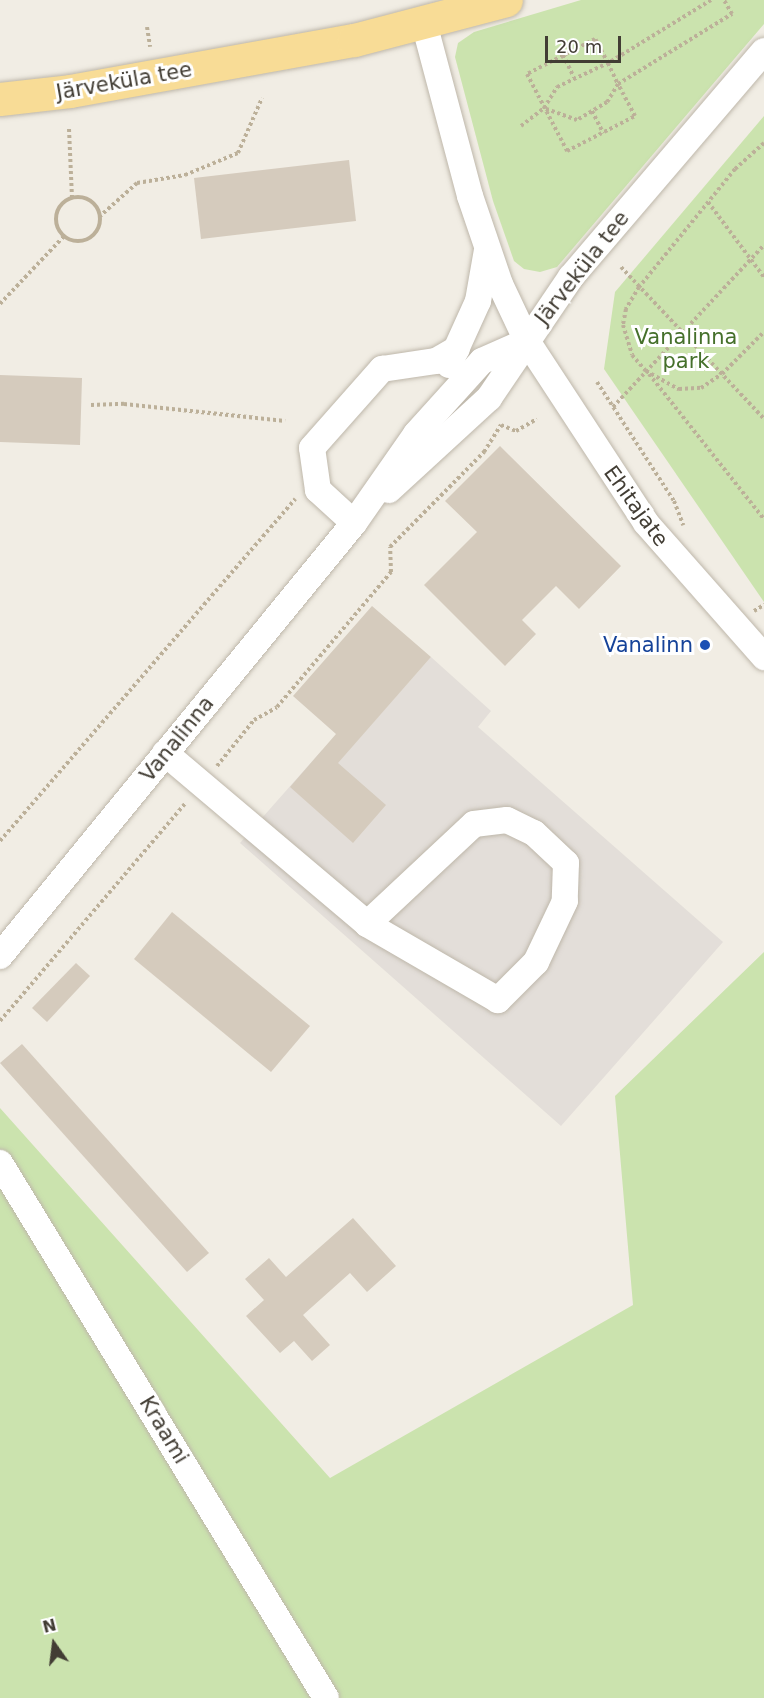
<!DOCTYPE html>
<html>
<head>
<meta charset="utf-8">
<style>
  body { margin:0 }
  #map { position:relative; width:764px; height:1698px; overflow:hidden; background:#f1ede4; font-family:"DejaVu Sans",sans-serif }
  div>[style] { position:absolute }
  .industrial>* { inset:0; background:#e3ded9 }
  .green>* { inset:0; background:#cbe3ae }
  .building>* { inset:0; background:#d5cbbd }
  .path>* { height:4px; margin-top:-2px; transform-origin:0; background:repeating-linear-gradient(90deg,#bcb099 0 3px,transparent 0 6px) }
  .path>.ring { margin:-2px; padding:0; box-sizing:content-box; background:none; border:4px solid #bcb099; border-radius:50% }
  .roads { filter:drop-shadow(0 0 2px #beb7aa) drop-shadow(0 0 2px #beb7aa) }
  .minor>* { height:26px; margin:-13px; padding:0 13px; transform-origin:13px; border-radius:13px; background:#fff }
  .major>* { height:33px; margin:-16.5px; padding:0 16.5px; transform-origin:16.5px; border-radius:16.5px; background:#f8dc96 }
  .dots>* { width:16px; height:16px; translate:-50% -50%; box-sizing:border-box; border:3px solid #fff; border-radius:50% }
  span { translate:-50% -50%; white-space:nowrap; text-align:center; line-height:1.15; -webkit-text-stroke:6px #fff; paint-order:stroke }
  .street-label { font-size:21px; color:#423d34 }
  .park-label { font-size:21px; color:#45702b }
  .transit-label { font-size:21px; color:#164399 }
  .right { translate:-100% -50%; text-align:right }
  .north { position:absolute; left:24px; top:1614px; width:60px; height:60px; -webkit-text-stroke:4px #fff; paint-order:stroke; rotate:346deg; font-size:16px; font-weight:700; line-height:24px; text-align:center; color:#423d34 }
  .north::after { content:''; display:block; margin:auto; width:21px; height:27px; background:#423d34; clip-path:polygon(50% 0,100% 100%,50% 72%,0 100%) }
  .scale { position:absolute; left:545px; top:36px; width:76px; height:27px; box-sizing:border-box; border:3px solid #423d34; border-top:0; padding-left:8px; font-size:18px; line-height:21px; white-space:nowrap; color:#423d34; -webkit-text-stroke:4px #fff; paint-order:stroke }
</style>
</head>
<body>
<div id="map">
  <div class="industrial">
    <i style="clip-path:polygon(431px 657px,491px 711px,478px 727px,723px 942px,561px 1126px,240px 843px,322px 750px,337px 763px)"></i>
  </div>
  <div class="green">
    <i style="clip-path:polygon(581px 0,764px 0,764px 24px,557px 267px,540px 272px,524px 269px,514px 261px,493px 201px,455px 57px,458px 43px,474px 32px)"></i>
    <i style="clip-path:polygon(764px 116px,764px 602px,604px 369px,615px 292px)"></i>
    <i style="clip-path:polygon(764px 952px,764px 1698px,0 1698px,0 1108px,330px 1478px,633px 1305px,615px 1096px)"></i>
  </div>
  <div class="building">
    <i style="clip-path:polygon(349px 160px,356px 221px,201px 239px,194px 178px)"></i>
    <i style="clip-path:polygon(0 375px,82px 378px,80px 445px,0 442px)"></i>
    <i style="clip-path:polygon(500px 446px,621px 566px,579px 609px,556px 586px,522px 620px,536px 634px,505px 666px,424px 585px,477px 532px,445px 501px)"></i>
    <i style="clip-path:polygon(372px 606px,431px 657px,338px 763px,386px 805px,353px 843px,290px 787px,336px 734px,293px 696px)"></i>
    <i style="clip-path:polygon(172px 912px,310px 1026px,271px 1072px,134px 959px)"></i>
    <i style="clip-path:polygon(76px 963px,90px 976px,47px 1022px,32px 1008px)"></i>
    <i style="clip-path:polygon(22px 1044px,209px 1253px,187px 1272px,0 1063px)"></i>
    <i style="clip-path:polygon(353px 1218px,396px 1266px,367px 1292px,350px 1273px,303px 1315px,330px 1345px,312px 1361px,294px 1341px,280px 1353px,246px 1316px,264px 1300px,245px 1279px,269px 1258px,286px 1277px)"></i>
  </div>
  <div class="path">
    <i style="left:711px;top:0;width:121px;rotate:148.5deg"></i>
    <i style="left:608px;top:63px;width:27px;rotate:-118deg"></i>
    <i style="left:595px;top:39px;width:76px;rotate:152.8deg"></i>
    <i style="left:527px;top:74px;width:87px;rotate:62.5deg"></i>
    <i style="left:567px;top:151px;width:76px;rotate:-27.2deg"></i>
    <i style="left:635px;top:116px;width:36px;rotate:-118deg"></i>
    <i style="left:618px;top:84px;width:134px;rotate:-31.6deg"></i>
    <i style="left:732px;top:14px;width:16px;rotate:-120deg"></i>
    <i style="left:147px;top:27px;width:20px;rotate:81deg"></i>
    <i style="left:563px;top:55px;width:25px;rotate:64deg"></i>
    <i style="left:608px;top:63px;width:23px;rotate:65deg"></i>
    <i style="left:618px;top:84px;width:21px;rotate:121deg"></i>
    <i style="left:607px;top:102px;width:35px;rotate:149deg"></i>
    <i style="left:577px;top:120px;width:35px;rotate:-160deg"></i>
    <i style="left:544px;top:108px;width:25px;rotate:-58deg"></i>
    <i style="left:557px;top:87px;width:56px;rotate:-25.2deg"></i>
    <i style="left:592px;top:111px;width:25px;rotate:63deg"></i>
    <i style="left:521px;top:126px;width:29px;rotate:-38deg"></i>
    <i style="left:69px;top:129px;width:69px;rotate:87.5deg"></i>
    <i style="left:764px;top:143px;width:39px;rotate:138deg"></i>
    <i style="left:735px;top:169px;width:152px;rotate:129.1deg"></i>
    <i style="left:639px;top:287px;width:26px;rotate:121deg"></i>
    <i style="left:626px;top:309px;width:16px;rotate:101deg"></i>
    <i style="left:623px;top:325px;width:31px;rotate:73deg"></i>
    <i style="left:632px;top:355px;width:21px;rotate:49deg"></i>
    <i style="left:646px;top:371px;width:38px;rotate:29deg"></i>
    <i style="left:679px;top:389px;width:22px;rotate:-3deg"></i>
    <i style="left:701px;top:388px;width:25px;rotate:-34deg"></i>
    <i style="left:722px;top:374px;width:59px;rotate:-45deg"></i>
    <i class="ring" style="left:56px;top:197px;width:40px;height:40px"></i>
    <i style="left:708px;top:202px;width:94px;rotate:53.3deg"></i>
    <i style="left:99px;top:217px;width:51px;rotate:-41.8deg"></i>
    <i style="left:137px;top:183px;width:49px;rotate:-9.5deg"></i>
    <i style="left:185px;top:175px;width:57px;rotate:-22.5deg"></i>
    <i style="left:238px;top:153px;width:60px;rotate:-66.4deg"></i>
    <i style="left:621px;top:267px;width:209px;rotate:46.7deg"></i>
    <i style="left:0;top:304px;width:93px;rotate:-46.7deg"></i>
    <i style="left:649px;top:374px;width:185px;rotate:51.6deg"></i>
    <i style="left:597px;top:382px;width:142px;rotate:57.1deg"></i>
    <i style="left:674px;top:501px;width:26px;rotate:69deg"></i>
    <i style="left:91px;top:405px;width:33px;rotate:-2deg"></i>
    <i style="left:124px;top:404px;width:162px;rotate:6deg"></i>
    <i style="left:613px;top:407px;width:221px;rotate:-47deg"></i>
    <i style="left:501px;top:425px;width:16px;rotate:22deg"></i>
    <i style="left:516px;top:431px;width:24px;rotate:-30deg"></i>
    <i style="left:754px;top:611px;width:12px;rotate:-31deg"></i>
    <i style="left:217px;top:766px;width:59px;rotate:-51.2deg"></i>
    <i style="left:254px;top:720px;width:26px;rotate:-29deg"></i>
    <i style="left:277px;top:707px;width:177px;rotate:-49.8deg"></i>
    <i style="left:391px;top:572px;width:25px;rotate:-92deg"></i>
    <i style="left:390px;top:547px;width:134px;rotate:-45.3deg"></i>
    <i style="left:484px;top:452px;width:32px;rotate:-58deg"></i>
    <i style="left:0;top:841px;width:452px;rotate:-49.2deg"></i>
    <i style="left:0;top:1021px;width:285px;rotate:-49.6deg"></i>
  </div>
  <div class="roads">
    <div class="minor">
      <i style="left:424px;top:23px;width:179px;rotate:75.1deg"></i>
      <i style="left:470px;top:196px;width:93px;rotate:71.2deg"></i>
      <i style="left:500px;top:284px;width:63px;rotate:64.7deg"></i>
      <i style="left:527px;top:341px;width:217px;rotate:56.8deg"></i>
      <i style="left:646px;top:523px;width:179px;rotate:48.6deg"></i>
      <i style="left:449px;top:365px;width:70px;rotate:-65.6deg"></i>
      <i style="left:478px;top:301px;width:52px;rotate:-80deg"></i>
      <i style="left:389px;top:490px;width:136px;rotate:-42.6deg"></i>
      <i style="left:489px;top:398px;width:146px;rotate:-55.9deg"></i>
      <i style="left:571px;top:277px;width:297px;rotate:-49.5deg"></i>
      <i style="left:354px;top:523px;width:49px;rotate:-137.5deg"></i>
      <i style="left:318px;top:490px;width:42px;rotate:-98.1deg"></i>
      <i style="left:312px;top:448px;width:106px;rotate:-48.5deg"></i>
      <i style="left:382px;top:369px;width:55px;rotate:-8.4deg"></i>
      <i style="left:436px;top:361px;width:24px;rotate:-30deg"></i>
      <i style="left:165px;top:753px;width:265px;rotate:40.2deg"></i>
      <i style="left:367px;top:924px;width:146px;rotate:-43.1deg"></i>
      <i style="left:474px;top:824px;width:33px;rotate:-7deg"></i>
      <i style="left:507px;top:820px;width:30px;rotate:26deg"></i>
      <i style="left:534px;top:833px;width:44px;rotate:43.2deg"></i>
      <i style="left:566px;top:863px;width:38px;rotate:92deg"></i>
      <i style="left:565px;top:901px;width:68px;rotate:115.4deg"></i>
      <i style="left:536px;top:962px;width:54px;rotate:135deg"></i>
      <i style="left:498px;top:1000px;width:151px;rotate:-149.9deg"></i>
      <i style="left:0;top:956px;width:559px;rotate:-50.73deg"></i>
      <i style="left:354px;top:523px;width:108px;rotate:-55.1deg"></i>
      <i style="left:416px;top:434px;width:98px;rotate:-47.9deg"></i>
      <i style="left:482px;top:361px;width:49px;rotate:-24deg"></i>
      <i style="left:0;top:1163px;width:626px;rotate:58.64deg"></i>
    </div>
    <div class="major">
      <i style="left:0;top:99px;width:70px;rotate:-6.5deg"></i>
      <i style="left:70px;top:91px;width:289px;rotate:-10.2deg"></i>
      <i style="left:354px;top:40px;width:157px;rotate:-14.7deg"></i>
    </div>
  </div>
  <div class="dots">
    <i style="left:705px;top:645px;background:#1a4fb4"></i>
  </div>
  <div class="street-label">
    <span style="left:124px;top:81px;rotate:-10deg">Järveküla tee</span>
    <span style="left:582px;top:268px;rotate:-52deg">Järveküla tee</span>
    <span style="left:636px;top:506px;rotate:54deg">Ehitajate</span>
    <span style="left:177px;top:739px;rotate:-51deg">Vanalinna</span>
    <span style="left:164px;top:1430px;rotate:59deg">Kraami</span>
  </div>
  <div class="park-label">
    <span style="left:686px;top:349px">Vanalinna<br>park</span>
  </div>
  <div class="transit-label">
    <span class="right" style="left:693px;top:645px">Vanalinn</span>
  </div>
  <div class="north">N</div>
  <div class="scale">20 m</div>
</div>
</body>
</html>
